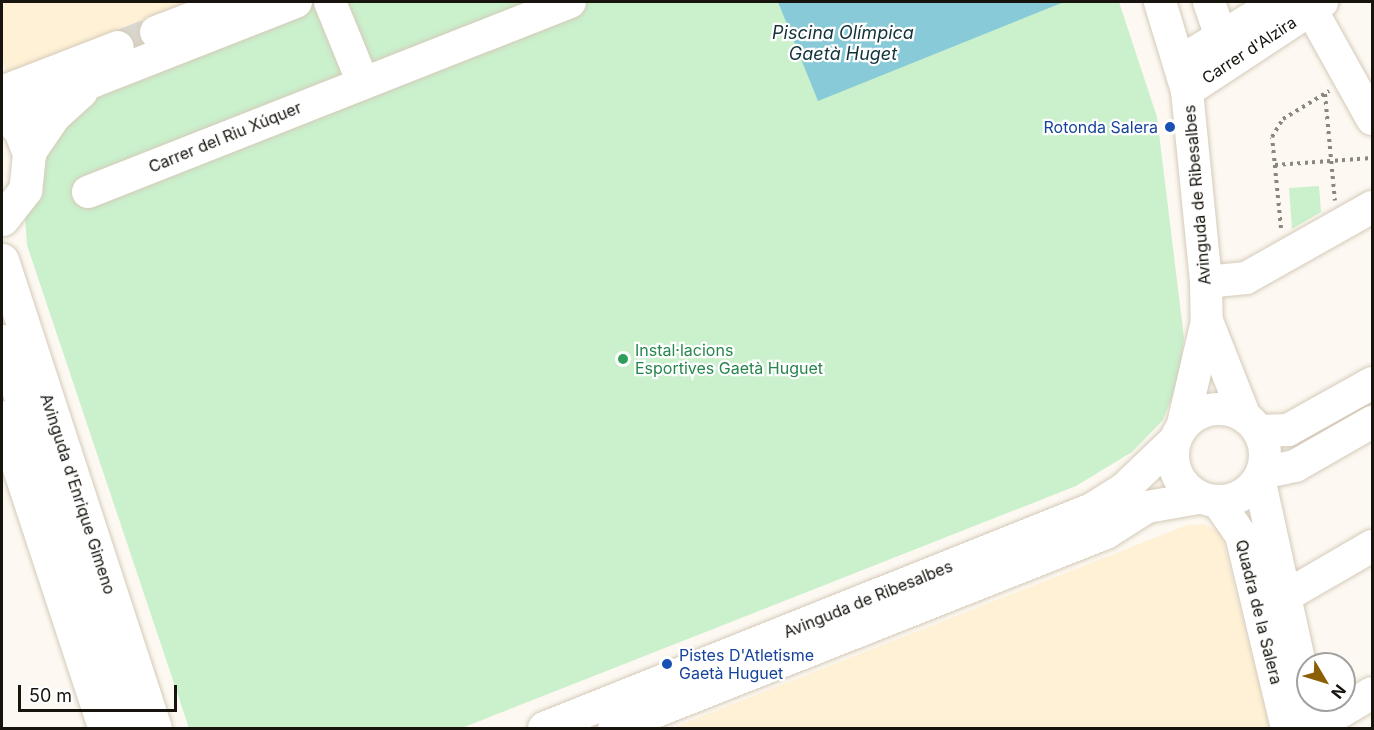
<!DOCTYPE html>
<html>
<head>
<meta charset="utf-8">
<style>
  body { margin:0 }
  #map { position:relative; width:1374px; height:730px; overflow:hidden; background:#fdf9f2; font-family:Inter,sans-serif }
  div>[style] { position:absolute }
  .built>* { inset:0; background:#fef1d6 }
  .green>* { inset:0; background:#caf0cc }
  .water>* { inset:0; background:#88cad8 }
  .minor-tunnel>* { height:32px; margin-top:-16px; transform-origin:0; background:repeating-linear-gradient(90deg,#dad7d0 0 32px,transparent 0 48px) }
  .path>* { height:4px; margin-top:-2px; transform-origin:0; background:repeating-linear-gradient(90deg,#8a8780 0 3px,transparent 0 7.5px) }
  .roads { filter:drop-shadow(0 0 2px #d4cab8) drop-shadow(0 0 2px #d4cab8) }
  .minor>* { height:32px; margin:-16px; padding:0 16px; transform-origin:16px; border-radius:16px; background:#fff }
  .minor>.ring { margin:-16px; padding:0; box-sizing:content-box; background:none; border:32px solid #fff; border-radius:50% }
  .major>* { height:33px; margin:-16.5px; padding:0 16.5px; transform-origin:16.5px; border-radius:16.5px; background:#fff }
  .dots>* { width:16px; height:16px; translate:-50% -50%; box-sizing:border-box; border:3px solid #fff; border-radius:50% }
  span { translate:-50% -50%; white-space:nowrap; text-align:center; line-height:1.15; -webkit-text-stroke:4.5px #fff; paint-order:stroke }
  .street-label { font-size:16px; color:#17140d }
  .transit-label { font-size:16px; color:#164399 }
  .right { translate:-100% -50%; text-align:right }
  .left { translate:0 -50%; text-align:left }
  .leisure-label { font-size:16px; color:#27864d }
  .water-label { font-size:18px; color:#12333a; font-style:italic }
  .frame { position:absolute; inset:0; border:3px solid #17140d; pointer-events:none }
  .north { position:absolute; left:1296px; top:652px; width:60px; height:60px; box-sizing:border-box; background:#fff; border:2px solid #a2a19e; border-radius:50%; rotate:128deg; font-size:16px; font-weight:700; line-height:24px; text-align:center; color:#17140d }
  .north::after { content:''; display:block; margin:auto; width:21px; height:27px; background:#8d5f05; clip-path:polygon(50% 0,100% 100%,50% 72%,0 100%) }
  .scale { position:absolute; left:18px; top:685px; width:159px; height:27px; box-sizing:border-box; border:3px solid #17140d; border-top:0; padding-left:8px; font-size:18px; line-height:21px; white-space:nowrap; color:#17140d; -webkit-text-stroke:4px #fff; paint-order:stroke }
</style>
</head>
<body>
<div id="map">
  <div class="built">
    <i style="clip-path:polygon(2px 2px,263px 2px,17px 99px,2px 60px)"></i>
    <i style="clip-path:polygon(1204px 524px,1221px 533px,1270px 728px,672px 728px,1187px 525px)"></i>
  </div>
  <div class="green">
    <i style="clip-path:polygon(263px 2px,1119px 2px,1157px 117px,1184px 338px,1178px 381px,1163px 420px,1132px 452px,1076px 486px,462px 728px,189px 728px,27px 245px,17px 99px)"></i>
    <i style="clip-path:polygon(1319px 186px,1321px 212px,1292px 229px,1289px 188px)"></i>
  </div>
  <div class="water">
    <i style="clip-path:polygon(778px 2px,1064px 2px,818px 101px)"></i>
  </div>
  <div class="minor-tunnel">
    <i style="left:118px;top:47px;width:41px;rotate:-21.5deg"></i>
  </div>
  <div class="path">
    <i style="left:1325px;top:94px;width:107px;rotate:84.7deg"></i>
    <i style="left:1275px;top:165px;width:97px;rotate:-4.1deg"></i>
    <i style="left:1281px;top:228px;width:91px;rotate:-95.6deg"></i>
    <i style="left:1272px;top:137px;width:21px;rotate:-59deg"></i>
    <i style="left:1283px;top:119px;width:54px;rotate:-31.3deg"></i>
  </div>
  <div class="roads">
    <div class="minor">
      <i style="left:330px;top:2px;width:87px;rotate:67.8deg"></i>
      <i style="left:1160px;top:2px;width:93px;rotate:73.1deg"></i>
      <i style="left:1187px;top:91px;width:192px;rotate:84.3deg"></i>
      <i style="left:1206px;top:282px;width:39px;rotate:89deg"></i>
      <i style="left:1207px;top:321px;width:106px;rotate:103.1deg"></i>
      <i style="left:1209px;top:2px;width:36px;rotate:71deg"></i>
      <i style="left:1307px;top:2px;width:134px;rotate:60.9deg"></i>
      <i style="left:156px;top:32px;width:84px;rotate:-21deg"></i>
      <i style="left:1179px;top:62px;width:117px;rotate:-31deg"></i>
      <i style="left:1187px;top:91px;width:162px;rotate:-33.4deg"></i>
      <i style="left:2px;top:92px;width:124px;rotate:-21.2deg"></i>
      <i style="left:2px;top:110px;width:42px;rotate:-12.4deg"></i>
      <i style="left:43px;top:101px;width:28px;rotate:-32deg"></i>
      <i style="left:67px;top:86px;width:27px;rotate:-10deg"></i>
      <i style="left:94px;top:81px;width:217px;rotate:-21.4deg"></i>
      <i style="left:29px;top:154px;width:46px;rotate:-55.6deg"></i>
      <i style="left:55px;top:116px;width:36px;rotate:-42deg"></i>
      <i style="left:88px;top:192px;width:518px;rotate:-21.51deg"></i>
      <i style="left:1206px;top:282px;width:40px;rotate:-5.7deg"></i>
      <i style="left:1246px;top:278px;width:145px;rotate:-29.4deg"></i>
      <i style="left:1207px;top:321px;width:103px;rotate:68.4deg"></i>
      <i class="ring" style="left:1173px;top:409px;width:60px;height:60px"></i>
      <i style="left:2px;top:417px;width:327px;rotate:71.8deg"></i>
      <i style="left:1259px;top:431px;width:29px;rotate:-2deg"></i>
      <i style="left:1288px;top:430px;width:96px;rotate:-29.2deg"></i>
      <i style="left:1262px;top:473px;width:34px;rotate:-12deg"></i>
      <i style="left:1295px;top:466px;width:89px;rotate:-29.7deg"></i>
      <i style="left:1259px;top:478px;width:227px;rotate:77.6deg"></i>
      <i style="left:1218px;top:502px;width:40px;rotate:55.1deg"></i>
      <i style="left:1241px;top:535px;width:198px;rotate:76.6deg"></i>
      <i style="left:1284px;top:597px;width:102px;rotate:-30.1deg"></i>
      <i style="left:544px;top:728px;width:590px;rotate:-21.78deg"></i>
      <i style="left:1092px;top:509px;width:38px;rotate:-32deg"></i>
      <i style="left:1124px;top:489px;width:69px;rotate:-43.8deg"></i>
      <i style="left:614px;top:728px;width:529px;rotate:-21.62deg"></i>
      <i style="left:1106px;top:533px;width:49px;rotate:-32.4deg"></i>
      <i style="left:1147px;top:507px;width:52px;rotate:-10deg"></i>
      <i style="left:1301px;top:728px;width:14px;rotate:-4deg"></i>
      <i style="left:1315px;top:727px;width:66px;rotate:-30.8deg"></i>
    </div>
    <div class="major">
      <i style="left:2px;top:111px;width:26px;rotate:47deg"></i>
      <i style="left:20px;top:130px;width:26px;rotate:69deg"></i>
      <i style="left:29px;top:154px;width:36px;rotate:96deg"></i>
      <i style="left:25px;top:190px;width:37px;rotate:128deg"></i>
      <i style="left:2px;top:260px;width:492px;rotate:71.9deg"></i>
      <i style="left:2px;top:341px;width:408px;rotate:71.7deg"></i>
    </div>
  </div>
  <div class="dots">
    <i style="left:1170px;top:127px;background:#1a4fb4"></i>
    <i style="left:623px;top:359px;background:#2e9e5b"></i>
    <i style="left:667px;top:664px;background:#1a4fb4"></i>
  </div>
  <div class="street-label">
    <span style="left:1249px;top:50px;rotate:-33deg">Carrer d'Alzira</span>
    <span style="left:225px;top:137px;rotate:-22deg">Carrer del Riu Xúquer</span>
    <span style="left:1197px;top:195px;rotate:-95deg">Avinguda de Ribesalbes</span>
    <span style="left:78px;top:494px;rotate:72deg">Avinguda d'Enrique Gimeno</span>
    <span style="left:868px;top:599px;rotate:-22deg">Avinguda de Ribesalbes</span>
    <span style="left:1259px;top:612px;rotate:76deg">Quadra de la Salera</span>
  </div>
  <div class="transit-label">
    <span class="right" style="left:1158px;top:127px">Rotonda Salera</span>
    <span class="left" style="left:679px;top:664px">Pistes D'Atletisme<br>Gaetà Huguet</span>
  </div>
  <div class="leisure-label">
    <span class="left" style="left:635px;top:359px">Instal·lacions<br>Esportives Gaetà Huguet</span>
  </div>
  <div class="water-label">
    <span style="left:843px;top:44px">Piscina Olímpica<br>Gaetà Huget</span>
  </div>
  <div class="frame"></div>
  <div class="north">N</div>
  <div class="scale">50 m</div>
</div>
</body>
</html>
